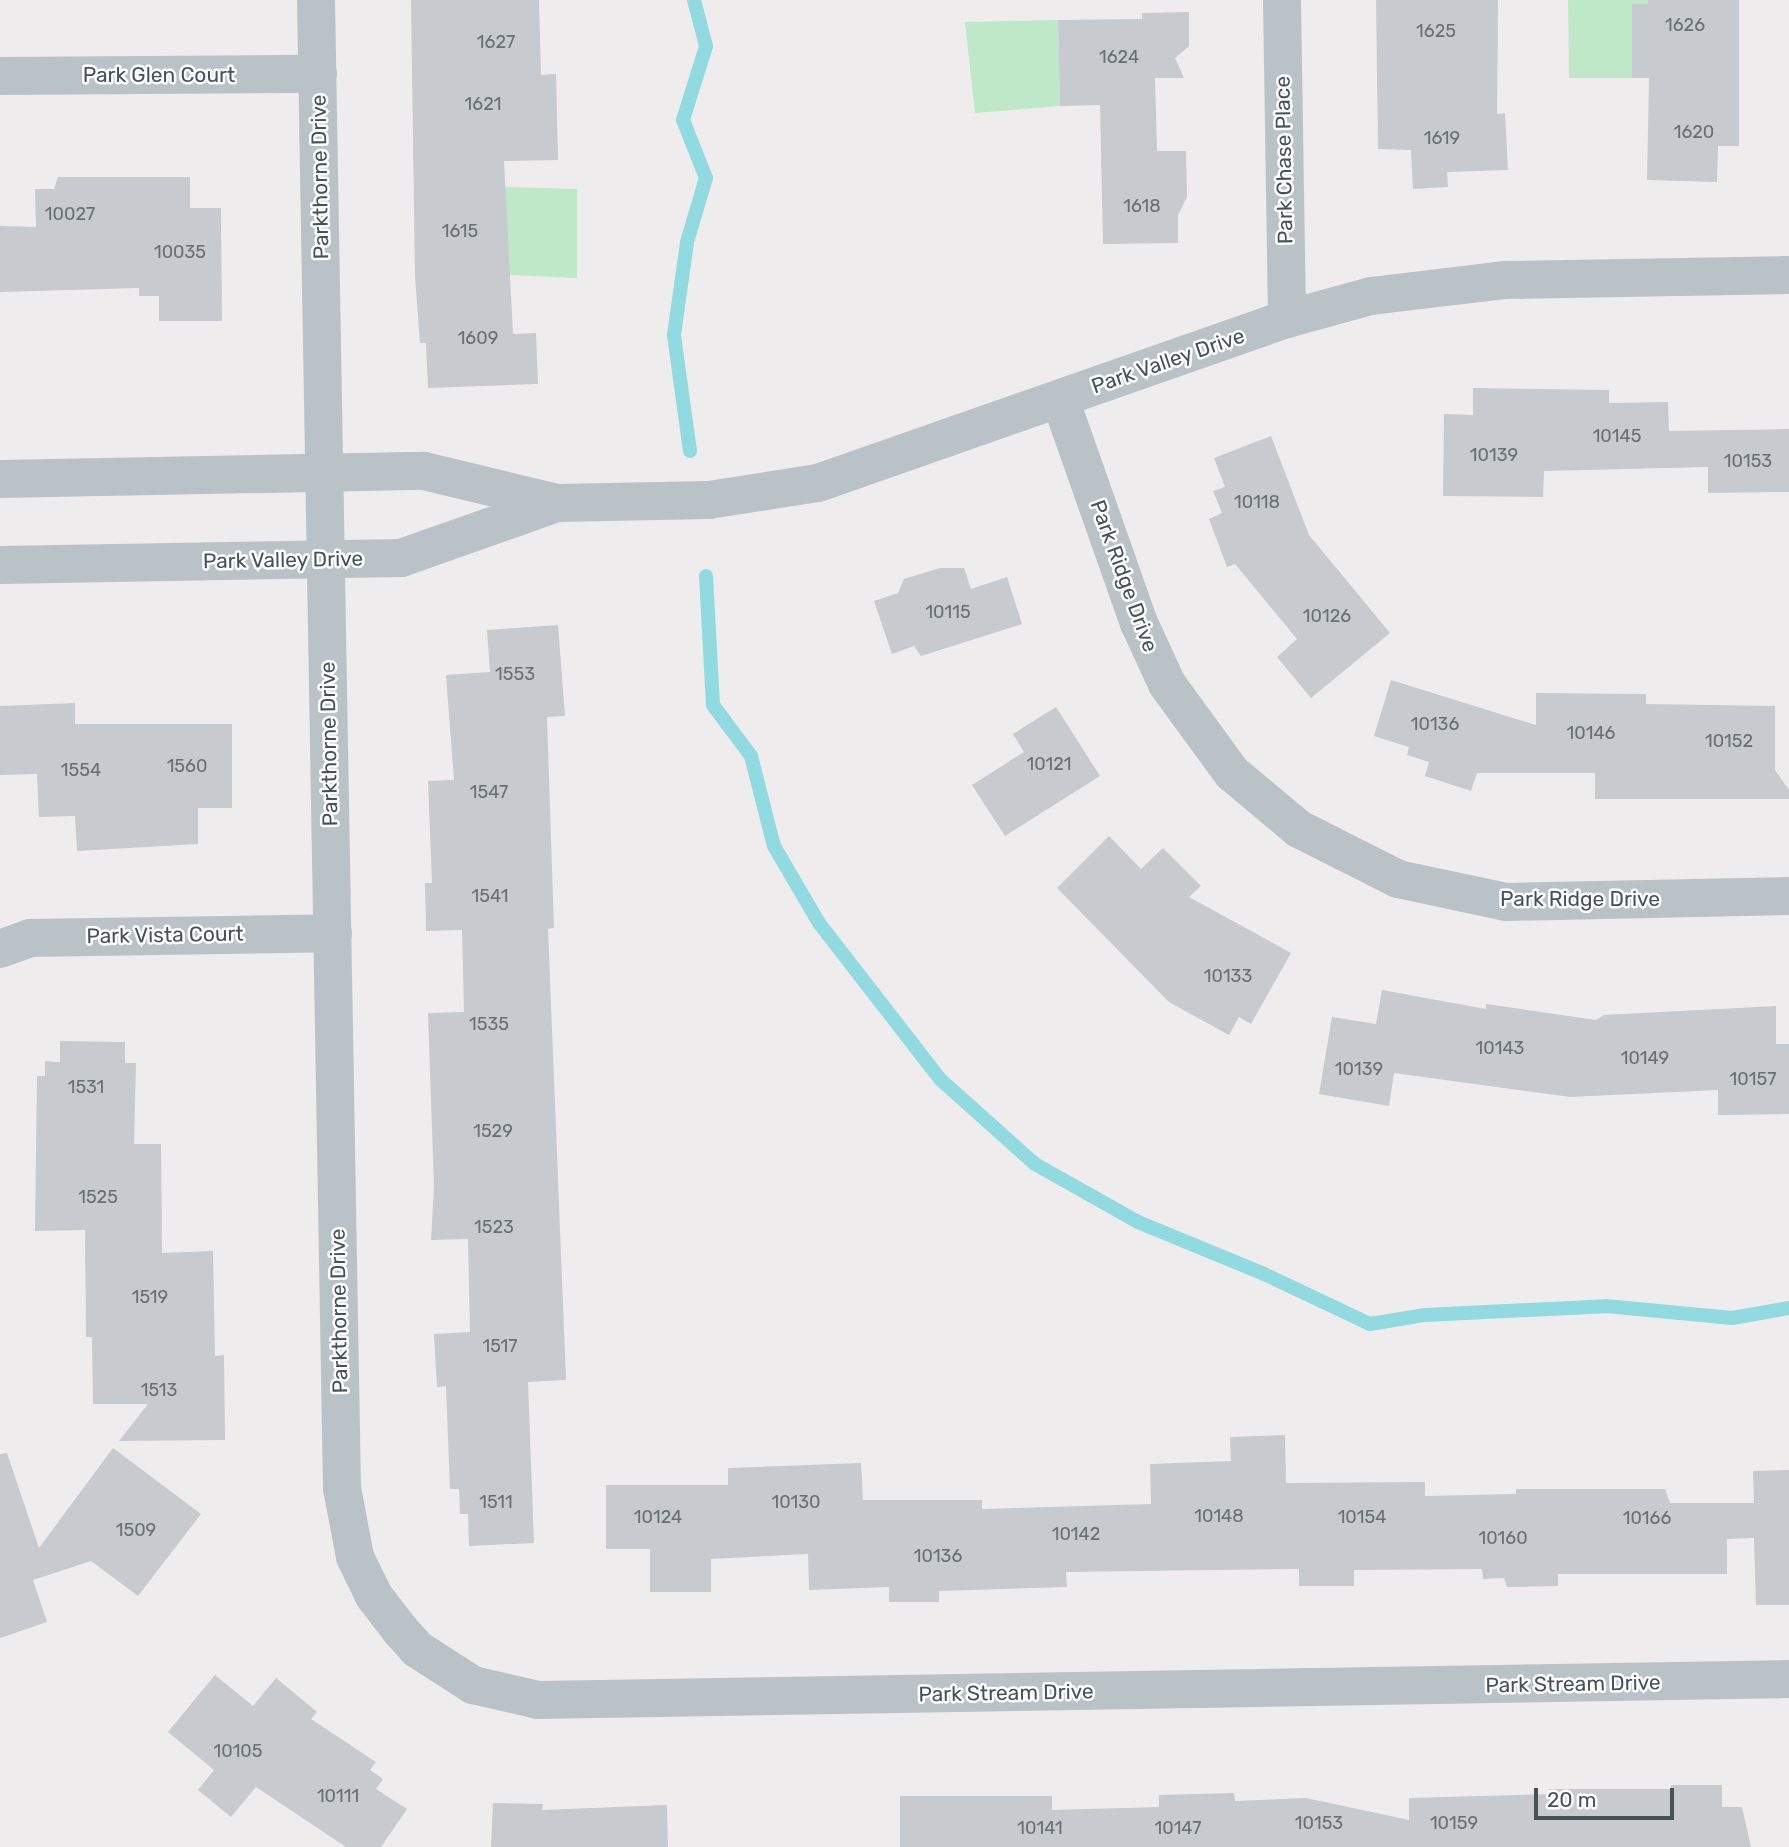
<!DOCTYPE html>
<html>
<head>
<meta charset="utf-8">
<style>
  body { margin:0 }
  #map { position:relative; width:1789px; height:1847px; overflow:hidden; background:#efeced; font-family:Rubik,sans-serif }
  div>[style] { position:absolute }
  .green>* { inset:0; background:#bfe8c9 }
  .stream>* { height:14px; margin:-7px; padding:0 7px; transform-origin:7px; border-radius:7px; background:#91dbe0 }
  .building>* { inset:0; background:#c7cace }
  .minor>* { height:38px; margin:-19px; padding:0 19px; transform-origin:19px; border-radius:19px; background:#b9c3c7 }
  span { translate:-50% -50%; white-space:nowrap; text-align:center; line-height:1.15; -webkit-text-stroke:5px #fff; paint-order:stroke }
  .number-label { font-size:18px; color:#677075 }
  .number-label span { -webkit-text-stroke-width:0 }
  .street-label { font-size:21px; color:#475257 }
  .scale { position:absolute; left:1534px; top:1788px; width:140px; height:32px; box-sizing:border-box; border:4px solid #475257; border-top:0; padding-left:9px; font-size:21px; line-height:24px; white-space:nowrap; color:#475257; -webkit-text-stroke:5px #fff; paint-order:stroke }
</style>
</head>
<body>
<div id="map">
  <div class="green">
    <i style="clip-path:polygon(1568px 0,1648px 0,1648px 4px,1632px 5px,1632px 78px,1569px 78px)"></i>
    <i style="clip-path:polygon(1058px 20px,1060px 106px,975px 113px,965px 22px)"></i>
    <i style="clip-path:polygon(505px 187px,577px 189px,577px 278px,507px 275px)"></i>
  </div>
  <div class="stream">
    <i style="left:690px;top:451px;width:117px;rotate:-97.9deg"></i>
    <i style="left:674px;top:335px;width:94px;rotate:-82deg"></i>
    <i style="left:687px;top:242px;width:67px;rotate:-73.5deg"></i>
    <i style="left:706px;top:178px;width:62px;rotate:-111.6deg"></i>
    <i style="left:683px;top:120px;width:77px;rotate:-72.7deg"></i>
    <i style="left:706px;top:46px;width:48px;rotate:-104.6deg"></i>
    <i style="left:706px;top:576px;width:129px;rotate:86.9deg"></i>
    <i style="left:713px;top:705px;width:64px;rotate:53.3deg"></i>
    <i style="left:751px;top:756px;width:93px;rotate:75.7deg"></i>
    <i style="left:774px;top:846px;width:89px;rotate:59.7deg"></i>
    <i style="left:819px;top:923px;width:199px;rotate:52.2deg"></i>
    <i style="left:941px;top:1080px;width:126px;rotate:41.8deg"></i>
    <i style="left:1035px;top:1164px;width:118px;rotate:29.4deg"></i>
    <i style="left:1138px;top:1222px;width:136px;rotate:22.4deg"></i>
    <i style="left:1264px;top:1274px;width:117px;rotate:25.3deg"></i>
    <i style="left:1370px;top:1324px;width:56px;rotate:-9.3deg"></i>
    <i style="left:1425px;top:1315px;width:181px;rotate:-2.8deg"></i>
    <i style="left:1606px;top:1306px;width:127px;rotate:5.4deg"></i>
    <i style="left:1732px;top:1318px;width:58px;rotate:-10deg"></i>
  </div>
  <div class="building">
    <i style="clip-path:polygon(411px 0,539px 0,541px 75px,556px 74px,558px 160px,504px 161px,513px 334px,536px 333px,538px 384px,428px 388px,426px 343px,420px 343px,415px 277px)"></i>
    <i style="clip-path:polygon(1376px 0,1498px 0,1497px 114px,1505px 113px,1508px 170px,1447px 172px,1448px 187px,1413px 189px,1411px 150px,1378px 149px)"></i>
    <i style="clip-path:polygon(1648px 0,1739px 0,1739px 146px,1718px 146px,1717px 182px,1647px 180px,1649px 78px,1632px 78px,1632px 4px,1648px 4px)"></i>
    <i style="clip-path:polygon(1189px 12px,1189px 46px,1175px 58px,1184px 78px,1155px 78px,1157px 151px,1186px 151px,1187px 197px,1178px 215px,1178px 243px,1103px 244px,1100px 105px,1060px 106px,1058px 20px,1142px 19px,1142px 13px)"></i>
    <i style="clip-path:polygon(58px 177px,190px 177px,190px 208px,221px 208px,222px 321px,159px 321px,159px 296px,139px 296px,139px 288px,0 292px,0 226px,36px 227px,35px 189px,54px 189px)"></i>
    <i style="clip-path:polygon(1473px 388px,1609px 390px,1609px 403px,1668px 402px,1669px 431px,1789px 429px,1789px 492px,1708px 493px,1708px 467px,1544px 471px,1543px 497px,1443px 496px,1444px 414px,1473px 415px)"></i>
    <i style="clip-path:polygon(1271px 436px,1309px 535px,1390px 633px,1311px 698px,1277px 657px,1297px 639px,1235px 564px,1227px 567px,1209px 519px,1222px 513px,1213px 491px,1225px 487px,1214px 458px)"></i>
    <i style="clip-path:polygon(940px 568px,964px 568px,971px 589px,1007px 577px,1022px 624px,921px 656px,914px 646px,892px 654px,874px 601px,898px 593px,904px 579px)"></i>
    <i style="clip-path:polygon(558px 625px,565px 716px,547px 717px,554px 928px,548px 929px,566px 1380px,528px 1382px,534px 1543px,469px 1546px,468px 1514px,460px 1514px,459px 1489px,450px 1489px,446px 1386px,437px 1387px,434px 1334px,470px 1332px,468px 1239px,431px 1240px,434px 1187px,428px 1013px,464px 1012px,462px 930px,426px 931px,425px 883px,432px 883px,428px 781px,454px 780px,446px 675px,490px 672px,487px 630px)"></i>
    <i style="clip-path:polygon(1391px 680px,1536px 725px,1536px 693px,1646px 694px,1646px 704px,1775px 706px,1775px 770px,1789px 790px,1789px 799px,1595px 799px,1595px 773px,1477px 773px,1471px 791px,1425px 776px,1429px 762px,1407px 755px,1409px 747px,1374px 736px)"></i>
    <i style="clip-path:polygon(75px 703px,75px 724px,232px 724px,232px 808px,198px 808px,198px 844px,77px 851px,75px 816px,39px 817px,37px 774px,0 775px,0 706px)"></i>
    <i style="clip-path:polygon(1056px 707px,1100px 776px,1005px 836px,972px 785px,1024px 752px,1013px 734px)"></i>
    <i style="clip-path:polygon(1109px 836px,1141px 869px,1163px 848px,1201px 886px,1189px 897px,1291px 953px,1251px 1024px,1239px 1017px,1229px 1035px,1169px 1002px,1057px 888px)"></i>
    <i style="clip-path:polygon(1382px 990px,1486px 1009px,1486px 1004px,1596px 1020px,1604px 1015px,1776px 1006px,1776px 1044px,1789px 1044px,1789px 1114px,1718px 1115px,1718px 1090px,1570px 1097px,1394px 1073px,1389px 1106px,1319px 1094px,1332px 1017px,1376px 1024px)"></i>
    <i style="clip-path:polygon(60px 1041px,125px 1042px,125px 1063px,136px 1063px,134px 1144px,161px 1144px,162px 1253px,213px 1251px,215px 1356px,224px 1355px,225px 1440px,119px 1441px,148px 1404px,93px 1404px,92px 1337px,86px 1337px,85px 1230px,35px 1231px,37px 1076px,45px 1076px,45px 1061px,60px 1062px)"></i>
    <i style="clip-path:polygon(1285px 1435px,1286px 1483px,1425px 1482px,1425px 1496px,1516px 1494px,1516px 1489px,1665px 1489px,1670px 1503px,1754px 1503px,1753px 1471px,1789px 1470px,1789px 1605px,1756px 1605px,1754px 1538px,1727px 1539px,1727px 1574px,1558px 1574px,1558px 1586px,1507px 1587px,1504px 1578px,1483px 1579px,1482px 1569px,1354px 1570px,1354px 1586px,1299px 1586px,1299px 1569px,1066px 1572px,1067px 1587px,939px 1591px,939px 1602px,889px 1602px,889px 1587px,809px 1590px,808px 1554px,711px 1559px,711px 1592px,650px 1592px,650px 1549px,606px 1549px,606px 1485px,728px 1485px,728px 1468px,861px 1463px,863px 1500px,982px 1500px,982px 1509px,1151px 1504px,1150px 1464px,1231px 1461px,1230px 1437px)"></i>
    <i style="clip-path:polygon(113px 1448px,201px 1514px,138px 1596px,91px 1561px,33px 1580px,47px 1622px,0 1638px,0 1454px,7px 1453px,39px 1548px)"></i>
    <i style="clip-path:polygon(215px 1675px,253px 1706px,276px 1678px,317px 1712px,311px 1719px,376px 1762px,370px 1770px,383px 1779px,376px 1789px,407px 1809px,381px 1847px,346px 1847px,256px 1787px,231px 1817px,198px 1790px,214px 1770px,168px 1732px)"></i>
    <i style="clip-path:polygon(1671px 1785px,1722px 1785px,1722px 1807px,1742px 1807px,1751px 1847px,900px 1847px,900px 1796px,1052px 1796px,1052px 1810px,1159px 1807px,1159px 1795px,1234px 1793px,1235px 1801px,1306px 1798px,1409px 1820px,1409px 1798px,1549px 1794px,1549px 1789px,1671px 1789px)"></i>
    <i style="clip-path:polygon(493px 1803px,543px 1804px,542px 1810px,667px 1805px,668px 1847px,491px 1847px)"></i>
  </div>
  <div class="minor">
    <i style="left:316px;top:0;width:1488px;rotate:89deg"></i>
    <i style="left:342px;top:1488px;width:70px;rotate:79.3deg"></i>
    <i style="left:355px;top:1557px;width:43px;rotate:64deg"></i>
    <i style="left:374px;top:1596px;width:44px;rotate:52.4deg"></i>
    <i style="left:401px;top:1631px;width:24px;rotate:48deg"></i>
    <i style="left:417px;top:1649px;width:67px;rotate:32.7deg"></i>
    <i style="left:473px;top:1685px;width:67px;rotate:13deg"></i>
    <i style="left:538px;top:1700px;width:1251px;rotate:-0.96deg"></i>
    <i style="left:1282px;top:0;width:319px;rotate:89.1deg"></i>
    <i style="left:0;top:76px;width:318px;rotate:-0.4deg"></i>
    <i style="left:1060px;top:399px;width:238px;rotate:70.6deg"></i>
    <i style="left:1139px;top:623px;width:67px;rotate:65.3deg"></i>
    <i style="left:1167px;top:684px;width:110px;rotate:53.9deg"></i>
    <i style="left:1232px;top:773px;width:87px;rotate:39.9deg"></i>
    <i style="left:1299px;top:829px;width:111px;rotate:26.8deg"></i>
    <i style="left:1398px;top:879px;width:110px;rotate:12deg"></i>
    <i style="left:1506px;top:902px;width:283px;rotate:-1.2deg"></i>
    <i style="left:0;top:479px;width:424px;rotate:-1.1deg"></i>
    <i style="left:424px;top:471px;width:137px;rotate:13.5deg"></i>
    <i style="left:557px;top:503px;width:152px;rotate:-1.1deg"></i>
    <i style="left:709px;top:500px;width:110px;rotate:-8.9deg"></i>
    <i style="left:818px;top:483px;width:497px;rotate:-19.3deg"></i>
    <i style="left:1287px;top:319px;width:87px;rotate:-15.3deg"></i>
    <i style="left:1371px;top:296px;width:136px;rotate:-6.8deg"></i>
    <i style="left:1506px;top:280px;width:283px;rotate:-1deg"></i>
    <i style="left:0;top:565px;width:401px;rotate:-1deg"></i>
    <i style="left:401px;top:558px;width:165px;rotate:-19.4deg"></i>
    <i style="left:0;top:949px;width:32px;rotate:-20deg"></i>
    <i style="left:30px;top:938px;width:303px;rotate:-0.9deg"></i>
  </div>
  <div class="number-label">
    <span style="left:1685px;top:25px">1626</span>
    <span style="left:1436px;top:31px">1625</span>
    <span style="left:496px;top:42px">1627</span>
    <span style="left:1119px;top:57px">1624</span>
    <span style="left:483px;top:104px">1621</span>
    <span style="left:1694px;top:132px">1620</span>
    <span style="left:1442px;top:138px">1619</span>
    <span style="left:1142px;top:206px">1618</span>
    <span style="left:70px;top:214px">10027</span>
    <span style="left:460px;top:231px">1615</span>
    <span style="left:180px;top:252px">10035</span>
    <span style="left:478px;top:338px">1609</span>
    <span style="left:1617px;top:436px">10145</span>
    <span style="left:1494px;top:455px">10139</span>
    <span style="left:1748px;top:461px">10153</span>
    <span style="left:1257px;top:502px">10118</span>
    <span style="left:948px;top:612px">10115</span>
    <span style="left:1327px;top:616px">10126</span>
    <span style="left:515px;top:674px">1553</span>
    <span style="left:1435px;top:724px">10136</span>
    <span style="left:1591px;top:733px">10146</span>
    <span style="left:1729px;top:741px">10152</span>
    <span style="left:1049px;top:764px">10121</span>
    <span style="left:187px;top:766px">1560</span>
    <span style="left:81px;top:770px">1554</span>
    <span style="left:489px;top:792px">1547</span>
    <span style="left:490px;top:896px">1541</span>
    <span style="left:1228px;top:976px">10133</span>
    <span style="left:489px;top:1024px">1535</span>
    <span style="left:1500px;top:1048px">10143</span>
    <span style="left:1645px;top:1058px">10149</span>
    <span style="left:1359px;top:1069px">10139</span>
    <span style="left:1753px;top:1079px">10157</span>
    <span style="left:86px;top:1087px">1531</span>
    <span style="left:493px;top:1131px">1529</span>
    <span style="left:98px;top:1197px">1525</span>
    <span style="left:494px;top:1227px">1523</span>
    <span style="left:150px;top:1297px">1519</span>
    <span style="left:500px;top:1346px">1517</span>
    <span style="left:159px;top:1390px">1513</span>
    <span style="left:496px;top:1502px">1511</span>
    <span style="left:796px;top:1502px">10130</span>
    <span style="left:1219px;top:1516px">10148</span>
    <span style="left:658px;top:1517px">10124</span>
    <span style="left:1362px;top:1517px">10154</span>
    <span style="left:1647px;top:1518px">10166</span>
    <span style="left:136px;top:1530px">1509</span>
    <span style="left:1076px;top:1534px">10142</span>
    <span style="left:1503px;top:1538px">10160</span>
    <span style="left:938px;top:1556px">10136</span>
    <span style="left:238px;top:1751px">10105</span>
    <span style="left:338px;top:1796px">10111</span>
    <span style="left:1319px;top:1823px">10153</span>
    <span style="left:1454px;top:1823px">10159</span>
    <span style="left:1040px;top:1828px">10141</span>
    <span style="left:1178px;top:1828px">10147</span>
  </div>
  <div class="street-label">
    <span style="left:159px;top:75px">Park Glen Court</span>
    <span style="left:1284px;top:160px;rotate:-91deg">Park Chase Place</span>
    <span style="left:320px;top:177px;rotate:-91deg">Parkthorne Drive</span>
    <span style="left:1168px;top:361px;rotate:-19deg">Park Valley Drive</span>
    <span style="left:283px;top:560px;rotate:-1deg">Park Valley Drive</span>
    <span style="left:1124px;top:576px;rotate:70deg">Park Ridge Drive</span>
    <span style="left:329px;top:744px;rotate:-91deg">Parkthorne Drive</span>
    <span style="left:1580px;top:899px">Park Ridge Drive</span>
    <span style="left:165px;top:935px;rotate:-1deg">Park Vista Court</span>
    <span style="left:339px;top:1311px;rotate:-91deg">Parkthorne Drive</span>
    <span style="left:1573px;top:1684px;rotate:-1deg">Park Stream Drive</span>
    <span style="left:1006px;top:1693px;rotate:-1deg">Park Stream Drive</span>
  </div>
  <div class="scale">20 m</div>
</div>
</body>
</html>
